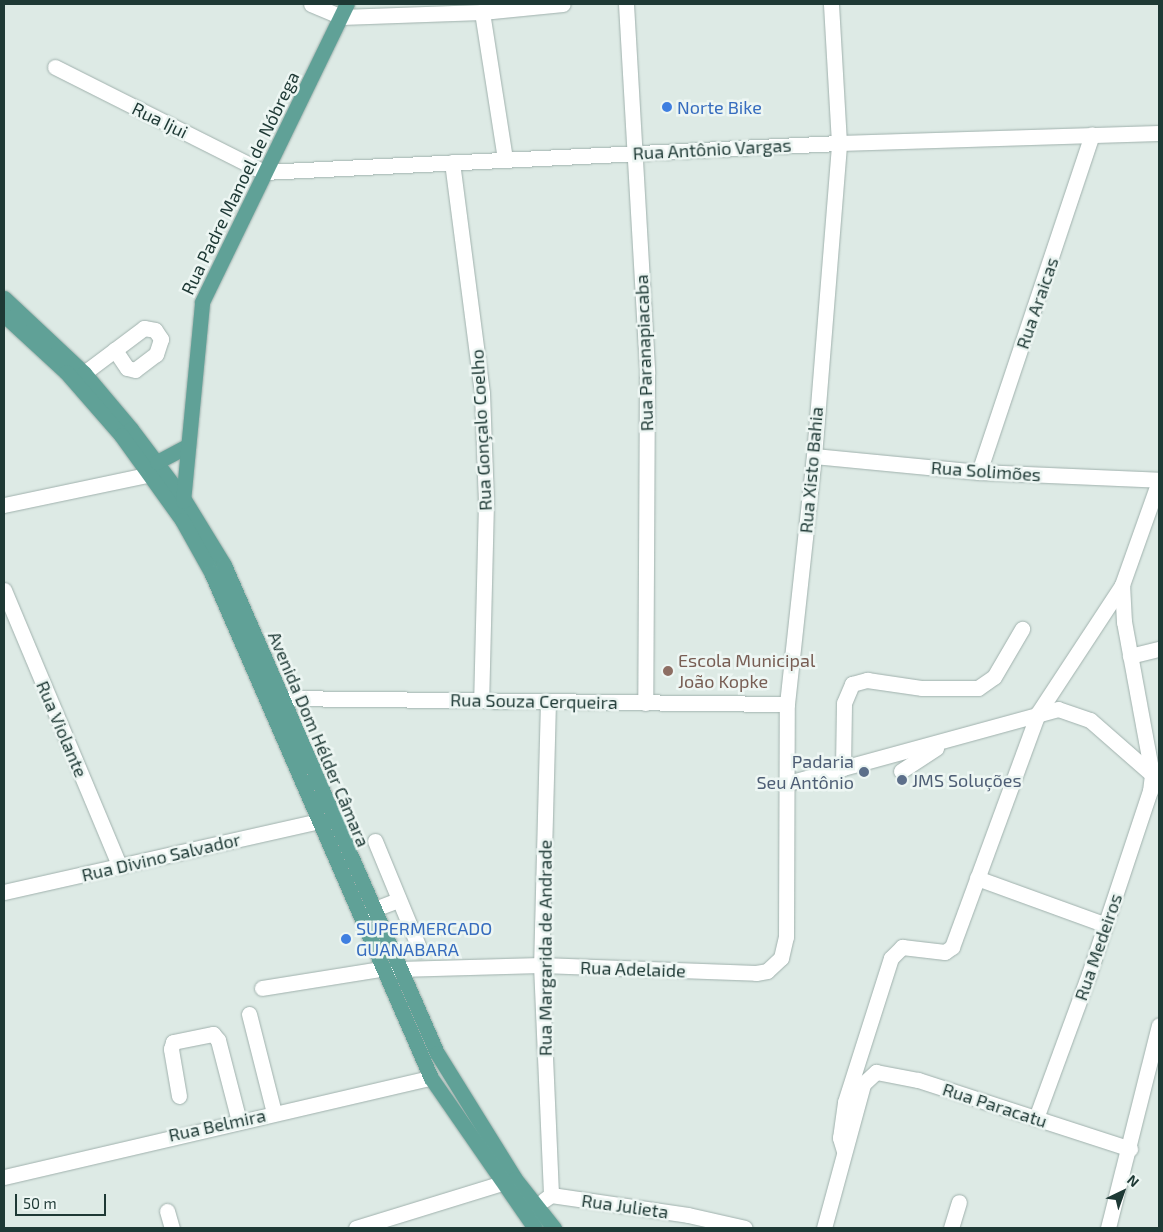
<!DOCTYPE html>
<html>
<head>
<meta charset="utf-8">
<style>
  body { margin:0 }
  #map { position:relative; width:1163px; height:1232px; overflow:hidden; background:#ddeae5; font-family:"Exo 2",sans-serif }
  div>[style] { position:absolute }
  .roads { filter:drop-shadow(0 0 1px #a0b1ad) drop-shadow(0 0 1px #a0b1ad) }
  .minor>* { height:15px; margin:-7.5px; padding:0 7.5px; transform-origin:7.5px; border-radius:7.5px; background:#fff }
  .major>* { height:15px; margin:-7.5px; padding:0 7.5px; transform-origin:7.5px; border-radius:7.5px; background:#60a197 }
  .dots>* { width:14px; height:14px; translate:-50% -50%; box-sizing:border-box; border:2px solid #edf6f3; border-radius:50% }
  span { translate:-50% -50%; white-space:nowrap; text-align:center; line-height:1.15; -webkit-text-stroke:5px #edf6f3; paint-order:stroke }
  .shop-label { font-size:18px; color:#366cbe }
  .left { translate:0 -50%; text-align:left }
  .street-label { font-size:18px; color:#1e3935 }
  .education-label { font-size:18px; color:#785e54 }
  .service-label { font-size:18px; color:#4e5e75 }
  .right { translate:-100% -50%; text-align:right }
  .frame { position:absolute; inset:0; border:5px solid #1e3935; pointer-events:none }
  .north { position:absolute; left:1098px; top:1167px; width:50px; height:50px; -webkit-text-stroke:4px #edf6f3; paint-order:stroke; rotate:42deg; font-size:14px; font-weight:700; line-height:20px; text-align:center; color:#1e3935 }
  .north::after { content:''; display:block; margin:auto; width:18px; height:22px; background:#1e3935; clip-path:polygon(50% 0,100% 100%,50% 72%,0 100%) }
  .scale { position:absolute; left:15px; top:1194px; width:91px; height:22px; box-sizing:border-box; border:2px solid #1e3935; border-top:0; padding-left:6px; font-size:15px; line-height:18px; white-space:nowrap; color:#1e3935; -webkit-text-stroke:4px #edf6f3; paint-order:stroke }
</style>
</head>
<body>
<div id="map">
  <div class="roads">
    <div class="minor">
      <i style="left:311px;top:4px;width:33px;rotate:23deg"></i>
      <i style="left:341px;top:17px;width:141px;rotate:-2deg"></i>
      <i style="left:482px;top:12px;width:81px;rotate:-5.6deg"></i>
      <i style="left:626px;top:4px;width:370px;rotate:86.7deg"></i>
      <i style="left:647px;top:373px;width:330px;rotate:90.3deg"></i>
      <i style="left:482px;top:12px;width:149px;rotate:81.1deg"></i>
      <i style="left:55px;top:67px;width:234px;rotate:26.7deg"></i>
      <i style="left:264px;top:172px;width:576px;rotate:-2.89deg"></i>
      <i style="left:839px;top:143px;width:320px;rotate:-1.8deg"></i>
      <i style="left:452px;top:162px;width:233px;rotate:82.6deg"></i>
      <i style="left:482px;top:393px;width:109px;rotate:87.9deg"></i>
      <i style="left:486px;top:502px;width:198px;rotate:91.4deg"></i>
      <i style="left:84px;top:373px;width:75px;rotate:-36.9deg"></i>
      <i style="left:144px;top:328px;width:11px;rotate:10deg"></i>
      <i style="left:155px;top:330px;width:11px;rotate:56deg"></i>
      <i style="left:161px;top:339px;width:16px;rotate:108deg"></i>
      <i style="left:156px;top:354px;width:26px;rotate:143deg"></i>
      <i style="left:135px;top:370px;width:8px;rotate:-166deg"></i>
      <i style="left:127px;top:368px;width:22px;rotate:-124deg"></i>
      <i style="left:814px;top:456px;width:166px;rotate:5.5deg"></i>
      <i style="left:979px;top:472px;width:180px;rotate:2.5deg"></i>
      <i style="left:979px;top:472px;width:356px;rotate:-71.5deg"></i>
      <i style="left:4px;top:505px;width:150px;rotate:-11.9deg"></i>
      <i style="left:4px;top:590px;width:300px;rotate:67.3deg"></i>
      <i style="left:1130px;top:656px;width:30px;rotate:-14deg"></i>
      <i style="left:280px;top:698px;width:507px;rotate:0.68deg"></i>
      <i style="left:548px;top:701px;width:264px;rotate:91.5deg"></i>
      <i style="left:541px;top:965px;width:230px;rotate:87.5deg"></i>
      <i style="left:843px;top:768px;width:65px;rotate:-89.1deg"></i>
      <i style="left:844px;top:703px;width:21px;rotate:-67deg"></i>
      <i style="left:852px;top:684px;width:16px;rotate:-15deg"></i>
      <i style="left:867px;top:680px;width:56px;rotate:8.3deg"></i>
      <i style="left:922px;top:688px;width:56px"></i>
      <i style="left:978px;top:688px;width:19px;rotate:-35deg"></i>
      <i style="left:994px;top:677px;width:56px;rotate:-59.7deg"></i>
      <i style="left:901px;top:771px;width:42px;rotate:-33.3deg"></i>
      <i style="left:788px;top:783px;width:280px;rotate:-15.3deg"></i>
      <i style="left:1058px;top:709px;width:34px;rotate:19deg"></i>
      <i style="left:1090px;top:720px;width:85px;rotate:41.2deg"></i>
      <i style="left:375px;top:841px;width:118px;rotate:67.6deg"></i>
      <i style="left:977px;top:878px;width:137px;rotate:20deg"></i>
      <i style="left:4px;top:892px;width:323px;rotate:-12.7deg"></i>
      <i style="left:372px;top:910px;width:28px;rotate:-21deg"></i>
      <i style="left:398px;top:969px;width:143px;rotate:-1.6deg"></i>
      <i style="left:541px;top:965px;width:215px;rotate:2.1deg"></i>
      <i style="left:756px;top:973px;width:11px;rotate:-10deg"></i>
      <i style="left:767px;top:971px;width:19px;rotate:-43deg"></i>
      <i style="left:781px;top:958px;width:22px;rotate:-77deg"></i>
      <i style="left:786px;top:937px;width:233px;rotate:-89.8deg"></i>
      <i style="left:787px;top:704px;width:249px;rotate:-83.8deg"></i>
      <i style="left:814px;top:456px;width:314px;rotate:-85.4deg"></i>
      <i style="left:839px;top:143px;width:139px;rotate:-93.3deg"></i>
      <i style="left:262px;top:988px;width:121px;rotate:-9.1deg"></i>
      <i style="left:249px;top:1014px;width:102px;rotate:75.8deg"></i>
      <i style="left:179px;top:1096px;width:48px;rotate:-99.7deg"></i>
      <i style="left:171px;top:1049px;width:7px;rotate:-74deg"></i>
      <i style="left:173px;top:1042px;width:41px;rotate:-11.3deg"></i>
      <i style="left:213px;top:1034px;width:8px;rotate:50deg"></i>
      <i style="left:218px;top:1040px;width:84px;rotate:75.5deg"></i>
      <i style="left:1036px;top:1118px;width:153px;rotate:-69.8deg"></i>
      <i style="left:1089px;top:974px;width:193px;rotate:-71.6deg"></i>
      <i style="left:1150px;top:791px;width:17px;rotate:-83deg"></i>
      <i style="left:1152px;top:774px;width:155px;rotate:-100.4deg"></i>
      <i style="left:1124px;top:622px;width:37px;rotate:-93deg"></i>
      <i style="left:844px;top:1151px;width:14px;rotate:-107deg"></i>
      <i style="left:840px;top:1138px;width:36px;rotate:-82deg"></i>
      <i style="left:845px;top:1102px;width:151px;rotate:-72.3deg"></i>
      <i style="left:891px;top:958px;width:16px;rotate:-45deg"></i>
      <i style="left:902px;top:947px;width:43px;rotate:6.6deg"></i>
      <i style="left:945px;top:952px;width:9px;rotate:-36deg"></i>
      <i style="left:952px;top:947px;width:249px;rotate:-69.8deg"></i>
      <i style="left:1038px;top:713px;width:153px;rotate:-56.7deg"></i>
      <i style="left:1122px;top:585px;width:110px;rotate:-70.4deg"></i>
      <i style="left:4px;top:1177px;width:438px;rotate:-13.1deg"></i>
      <i style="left:544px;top:1200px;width:9px;rotate:-36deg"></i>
      <i style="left:551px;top:1195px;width:138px;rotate:8.3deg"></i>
      <i style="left:688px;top:1215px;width:58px;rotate:12.8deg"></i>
      <i style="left:167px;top:1211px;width:18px;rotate:74deg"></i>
      <i style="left:356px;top:1228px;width:166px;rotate:-17.1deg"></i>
      <i style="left:824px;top:1228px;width:149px;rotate:-74.8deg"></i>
      <i style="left:863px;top:1084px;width:18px;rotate:-43deg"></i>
      <i style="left:876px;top:1072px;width:43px;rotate:10.8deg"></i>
      <i style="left:918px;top:1080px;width:223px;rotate:18deg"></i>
      <i style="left:951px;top:1228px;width:27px;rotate:-73deg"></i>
      <i style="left:1108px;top:1228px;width:209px;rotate:-75.9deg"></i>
    </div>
    <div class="major">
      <i style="left:4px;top:298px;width:110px;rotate:43.2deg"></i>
      <i style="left:84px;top:373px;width:73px;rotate:50deg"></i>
      <i style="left:131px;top:429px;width:86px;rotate:53deg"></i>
      <i style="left:183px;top:498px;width:79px;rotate:58.5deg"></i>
      <i style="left:224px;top:565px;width:532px;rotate:66.42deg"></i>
      <i style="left:437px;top:1053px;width:148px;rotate:58.2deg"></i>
      <i style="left:515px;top:1179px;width:63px;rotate:51.5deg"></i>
      <i style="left:4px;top:315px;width:84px;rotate:42.6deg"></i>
      <i style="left:66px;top:372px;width:84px;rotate:48.9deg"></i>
      <i style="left:121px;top:435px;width:105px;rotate:54.3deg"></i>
      <i style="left:182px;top:520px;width:60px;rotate:60.9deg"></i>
      <i style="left:211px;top:572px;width:552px;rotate:66.5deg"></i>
      <i style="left:431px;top:1078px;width:183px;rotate:55.3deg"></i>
      <i style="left:157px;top:462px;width:34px;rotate:-28deg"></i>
      <i style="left:183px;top:501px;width:200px;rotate:-84.5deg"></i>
      <i style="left:202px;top:302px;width:331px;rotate:-64.1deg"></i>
    </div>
  </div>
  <div class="dots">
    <i style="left:667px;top:107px;background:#3f7fe0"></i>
    <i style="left:668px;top:671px;background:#8d6e63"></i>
    <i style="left:864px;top:772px;background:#5c6f8a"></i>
    <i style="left:902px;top:780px;background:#5c6f8a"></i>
    <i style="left:346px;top:939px;background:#3f7fe0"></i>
  </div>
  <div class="shop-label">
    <span class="left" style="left:677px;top:107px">Norte Bike</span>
    <span class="left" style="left:356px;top:939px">SUPERMERCADO<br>GUANABARA</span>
  </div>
  <div class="street-label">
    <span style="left:160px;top:120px;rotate:26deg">Rua Ijui</span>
    <span style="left:712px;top:149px;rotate:-3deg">Rua Antônio Vargas</span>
    <span style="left:240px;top:183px;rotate:-64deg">Rua Padre Manoel de Nóbrega</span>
    <span style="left:1037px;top:303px;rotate:-71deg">Rua Araicas</span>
    <span style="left:644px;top:353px;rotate:-92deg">Rua Paranapiacaba</span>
    <span style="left:481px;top:430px;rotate:-93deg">Rua Gonçalo Coelho</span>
    <span style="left:811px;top:470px;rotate:-85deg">Rua Xisto Bahia</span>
    <span style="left:986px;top:471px;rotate:4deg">Rua Solimões</span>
    <span style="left:534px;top:701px;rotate:1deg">Rua Souza Cerqueira</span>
    <span style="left:62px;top:729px;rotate:67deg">Rua Violante</span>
    <span style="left:319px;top:739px;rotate:67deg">Avenida Dom Hélder Câmara</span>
    <span style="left:161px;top:857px;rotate:-13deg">Rua Divino Salvador</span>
    <span style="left:1098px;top:947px;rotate:-71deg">Rua Medeiros</span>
    <span style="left:545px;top:948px;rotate:-90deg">Rua Margarida de Andrade</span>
    <span style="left:633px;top:969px;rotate:2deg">Rua Adelaide</span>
    <span style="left:995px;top:1105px;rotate:18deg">Rua Paracatu</span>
    <span style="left:217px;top:1125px;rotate:-12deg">Rua Belmira</span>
    <span style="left:625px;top:1206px;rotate:8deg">Rua Julieta</span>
  </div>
  <div class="education-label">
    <span class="left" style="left:678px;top:671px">Escola Municipal<br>João Kopke</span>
  </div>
  <div class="service-label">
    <span class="right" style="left:854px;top:772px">Padaria<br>Seu Antônio</span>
    <span class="left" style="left:912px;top:780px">JMS Soluções</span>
  </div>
  <div class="frame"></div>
  <div class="north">N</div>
  <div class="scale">50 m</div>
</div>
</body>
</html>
